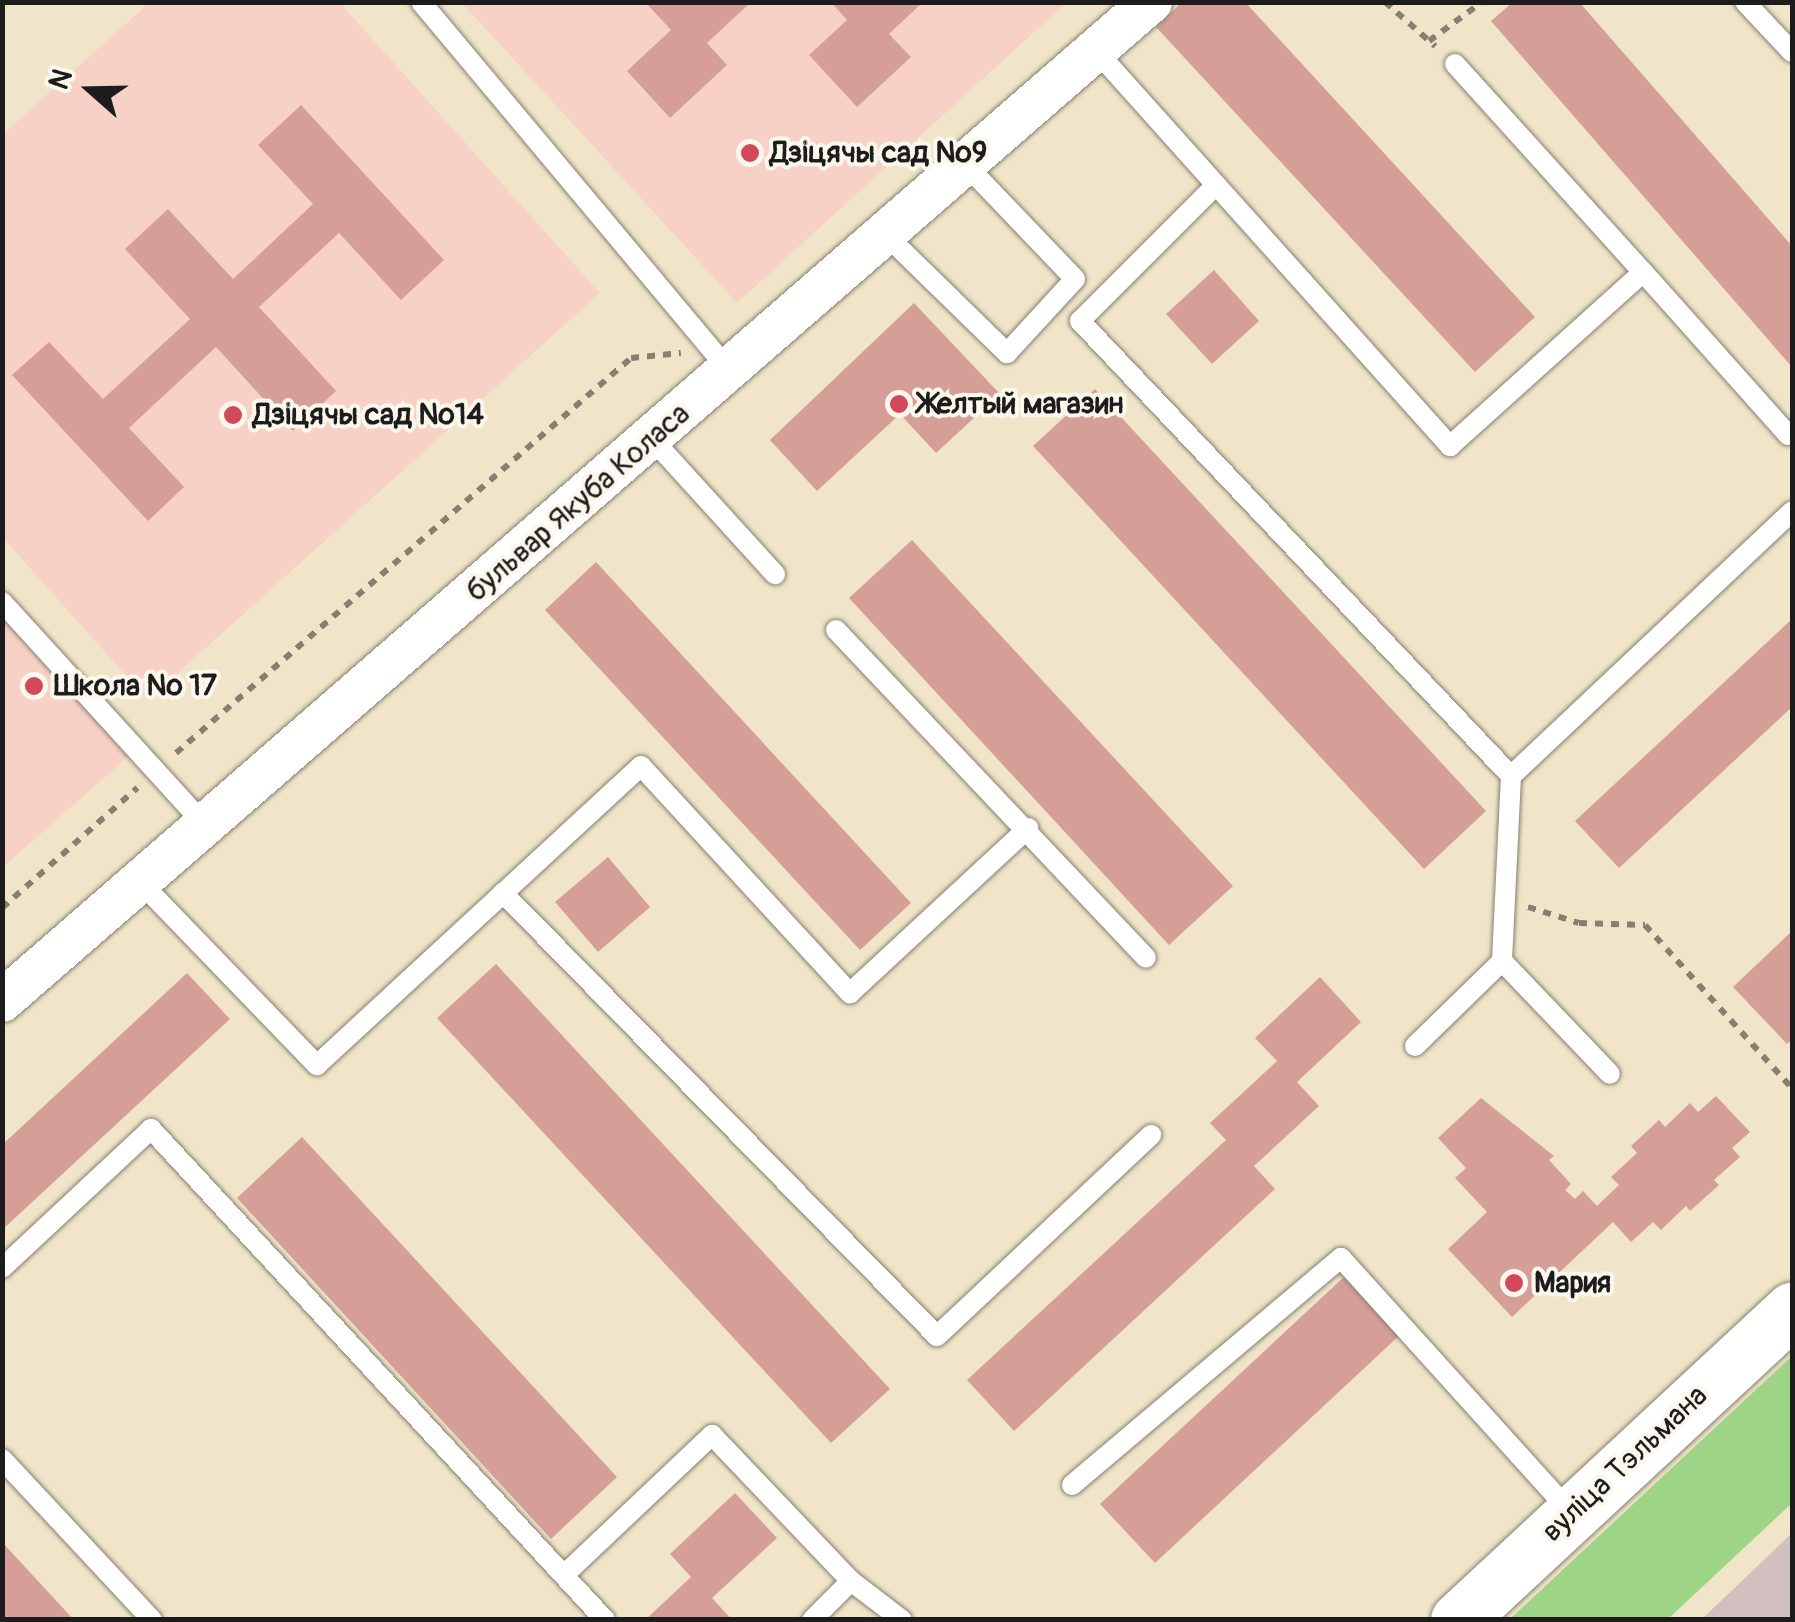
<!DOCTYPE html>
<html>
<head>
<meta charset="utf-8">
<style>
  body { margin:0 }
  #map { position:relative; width:1795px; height:1622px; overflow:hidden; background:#f0e5c8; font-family:Pangolin,sans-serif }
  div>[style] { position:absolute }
  .built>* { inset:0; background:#f7d1c6 }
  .industrial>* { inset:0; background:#d2bfbf }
  .green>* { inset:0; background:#9dd486 }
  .building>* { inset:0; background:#d59f98 }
  .path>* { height:6px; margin-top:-3px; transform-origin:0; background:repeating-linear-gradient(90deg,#868072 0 8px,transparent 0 16px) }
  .roads { filter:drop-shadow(0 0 2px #868072) drop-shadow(0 0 2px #868072) }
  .lane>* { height:20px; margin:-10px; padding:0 10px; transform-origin:10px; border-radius:10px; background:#fff }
  .street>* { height:42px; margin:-21px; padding:0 21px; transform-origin:21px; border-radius:21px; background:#fff }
  .secondary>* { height:55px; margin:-27.5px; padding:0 27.5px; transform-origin:27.5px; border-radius:27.5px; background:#fff }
  .dots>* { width:28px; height:28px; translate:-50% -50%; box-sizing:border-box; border:5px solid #fbf7ec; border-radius:50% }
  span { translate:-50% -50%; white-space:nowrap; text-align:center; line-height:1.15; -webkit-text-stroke:8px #fbf7ec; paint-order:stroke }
  .poi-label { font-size:30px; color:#1c1c1c; font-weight:700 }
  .left { translate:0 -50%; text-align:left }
  .street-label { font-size:30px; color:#1c1c1c }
  .frame { position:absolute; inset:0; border:5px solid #1c1c1c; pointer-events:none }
  .north { position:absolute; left:40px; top:40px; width:100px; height:100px; -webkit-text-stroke:8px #fbf7ec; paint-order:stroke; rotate:290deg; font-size:28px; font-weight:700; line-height:40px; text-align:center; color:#1c1c1c }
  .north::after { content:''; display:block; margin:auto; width:35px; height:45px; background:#1c1c1c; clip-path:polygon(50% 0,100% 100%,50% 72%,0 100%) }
</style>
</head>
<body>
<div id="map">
  <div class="built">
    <i style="clip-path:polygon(149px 3px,340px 3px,600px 293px,148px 700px,3px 538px,2px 135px)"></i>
    <i style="clip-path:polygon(462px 3px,1066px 3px,737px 303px)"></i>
    <i style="clip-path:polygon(2px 616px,130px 755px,3px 867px,2px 867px)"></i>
  </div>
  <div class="industrial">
    <i style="clip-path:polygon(1792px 1533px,1792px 1619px,1702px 1619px)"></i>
  </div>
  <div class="green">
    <i style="clip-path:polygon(1792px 1356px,1792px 1503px,1668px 1619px,1510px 1619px)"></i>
  </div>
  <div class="building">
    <i style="clip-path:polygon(645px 2px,751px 2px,707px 43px,727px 65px,670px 118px,627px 71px,671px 30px)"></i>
    <i style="clip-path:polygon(831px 2px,923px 2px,889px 34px,911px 57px,857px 107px,809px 55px,847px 20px)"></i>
    <i style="clip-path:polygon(1182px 2px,1245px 2px,1535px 317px,1475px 372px,1156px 27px)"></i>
    <i style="clip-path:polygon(1512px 3px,1580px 3px,1792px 246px,1792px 367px,1491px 21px)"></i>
    <i style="clip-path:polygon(301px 105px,444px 260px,401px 300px,339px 233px,259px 307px,336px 391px,293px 431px,216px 347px,129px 428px,184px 487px,148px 521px,12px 375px,49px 342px,103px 399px,190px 319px,125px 249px,168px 209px,233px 279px,313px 204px,258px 145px)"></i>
    <i style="clip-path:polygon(1214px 270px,1259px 321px,1212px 364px,1166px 314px)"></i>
    <i style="clip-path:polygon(914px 303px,1000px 394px,936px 453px,900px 414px,817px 491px,770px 440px)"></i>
    <i style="clip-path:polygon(1095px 389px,1486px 811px,1424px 869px,1033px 446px)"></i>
    <i style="clip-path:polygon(912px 540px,1233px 886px,1169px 945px,849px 598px)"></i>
    <i style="clip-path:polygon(596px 562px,911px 903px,860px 950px,545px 610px)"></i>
    <i style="clip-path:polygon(1792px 619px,1792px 707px,1619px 868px,1575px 821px)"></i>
    <i style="clip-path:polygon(608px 857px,650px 907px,598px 952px,555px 902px)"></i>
    <i style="clip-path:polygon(1792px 931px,1792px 1039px,1787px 1044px,1733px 987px)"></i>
    <i style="clip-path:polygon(496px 964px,890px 1389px,831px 1443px,437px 1018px)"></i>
    <i style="clip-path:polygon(187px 973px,230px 1019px,2px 1230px,2px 1145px)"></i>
    <i style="clip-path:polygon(1320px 977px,1361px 1022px,1297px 1082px,1319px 1106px,1254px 1166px,1275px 1189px,1014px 1431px,967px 1380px,1226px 1140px,1210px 1123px,1277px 1061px,1255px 1038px)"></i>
    <i style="clip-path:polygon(1716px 1096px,1750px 1132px,1732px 1148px,1740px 1157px,1714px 1180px,1719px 1185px,1690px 1211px,1686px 1206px,1661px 1230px,1653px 1222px,1631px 1242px,1613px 1222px,1512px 1317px,1448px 1249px,1487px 1212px,1455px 1178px,1466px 1168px,1438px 1138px,1481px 1098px,1554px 1156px,1549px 1160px,1571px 1184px,1565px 1190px,1575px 1199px,1583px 1191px,1597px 1206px,1619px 1185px,1611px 1177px,1637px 1153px,1631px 1146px,1659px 1120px,1665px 1127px,1690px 1103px,1698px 1112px)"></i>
    <i style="clip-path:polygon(302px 1137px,617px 1477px,551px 1539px,237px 1198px)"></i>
    <i style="clip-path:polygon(1346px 1275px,1401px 1334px,1155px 1563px,1100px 1504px)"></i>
    <i style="clip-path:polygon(735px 1493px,777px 1538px,712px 1598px,732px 1620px,645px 1620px,691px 1577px,670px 1554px)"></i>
    <i style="clip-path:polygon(2px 1542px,74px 1620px,2px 1620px)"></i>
  </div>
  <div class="path">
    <i style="left:1385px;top:2px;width:67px;rotate:41.3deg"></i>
    <i style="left:1429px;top:41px;width:66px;rotate:-36.3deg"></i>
    <i style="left:176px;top:753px;width:603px;rotate:-40.96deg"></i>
    <i style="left:631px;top:358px;width:50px;rotate:-5.7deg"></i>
    <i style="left:1528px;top:907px;width:53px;rotate:17.4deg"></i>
    <i style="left:1579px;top:923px;width:66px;rotate:1.7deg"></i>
    <i style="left:1645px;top:925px;width:219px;rotate:48deg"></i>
    <i style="left:2px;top:908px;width:181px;rotate:-41.6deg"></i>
  </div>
  <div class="roads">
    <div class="lane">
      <i style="left:421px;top:2px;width:481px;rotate:50.1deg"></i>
      <i style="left:1745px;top:2px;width:69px;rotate:46.8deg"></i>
      <i style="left:1098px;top:53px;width:528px;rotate:48.15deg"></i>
      <i style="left:1450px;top:446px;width:260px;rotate:-42deg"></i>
      <i style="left:1643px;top:272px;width:218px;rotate:48.3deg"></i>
      <i style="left:1788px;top:435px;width:6px;rotate:-45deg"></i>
      <i style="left:1455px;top:64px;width:280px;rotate:47.9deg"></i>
      <i style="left:1216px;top:185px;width:192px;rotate:135deg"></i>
      <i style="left:1080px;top:321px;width:627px;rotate:46.55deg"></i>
      <i style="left:1511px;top:776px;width:386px;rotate:-43.3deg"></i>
      <i style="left:887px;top:236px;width:168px;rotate:44.3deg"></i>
      <i style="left:1007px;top:353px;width:100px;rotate:-47.4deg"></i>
      <i style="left:1075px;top:279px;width:156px;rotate:-133.7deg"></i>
      <i style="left:652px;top:439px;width:183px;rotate:47.7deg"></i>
      <i style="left:2px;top:602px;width:303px;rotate:47.7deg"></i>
      <i style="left:836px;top:630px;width:451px;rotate:46.6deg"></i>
      <i style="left:1511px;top:776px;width:185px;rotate:92.8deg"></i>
      <i style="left:1502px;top:961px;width:156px;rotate:46.3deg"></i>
      <i style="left:142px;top:884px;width:252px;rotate:46deg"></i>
      <i style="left:317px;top:1065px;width:441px;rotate:-42.7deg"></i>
      <i style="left:641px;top:766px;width:309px;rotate:47.4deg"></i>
      <i style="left:850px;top:993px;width:243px;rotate:-42.8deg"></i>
      <i style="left:503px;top:893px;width:620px;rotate:45.59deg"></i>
      <i style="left:937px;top:1336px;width:294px;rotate:-43.2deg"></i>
      <i style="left:1415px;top:1046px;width:122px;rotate:-44.3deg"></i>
      <i style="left:2px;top:1268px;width:204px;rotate:-43deg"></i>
      <i style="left:151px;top:1129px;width:669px;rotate:47.24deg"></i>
      <i style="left:2px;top:1459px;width:220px;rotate:47deg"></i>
      <i style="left:1072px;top:1485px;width:352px;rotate:-40.2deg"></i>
      <i style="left:1341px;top:1258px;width:341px;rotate:47.9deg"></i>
      <i style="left:564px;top:1575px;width:204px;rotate:-43.4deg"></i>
      <i style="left:712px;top:1435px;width:202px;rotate:46.4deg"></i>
      <i style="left:851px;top:1581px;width:64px;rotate:37.4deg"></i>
      <i style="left:812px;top:1620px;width:55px;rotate:-45deg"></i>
    </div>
    <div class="street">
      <i style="left:2px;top:1001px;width:1523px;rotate:-41.01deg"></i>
    </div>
    <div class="secondary">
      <i style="left:1458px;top:1620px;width:456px;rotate:-42.9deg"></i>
    </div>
  </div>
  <div class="dots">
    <i style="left:750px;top:153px;background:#d1495b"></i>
    <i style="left:899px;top:404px;background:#d1495b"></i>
    <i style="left:233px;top:415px;background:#d1495b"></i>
    <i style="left:34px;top:686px;background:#d1495b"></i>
    <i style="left:1514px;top:1283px;background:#d1495b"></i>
  </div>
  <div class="poi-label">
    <span class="left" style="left:770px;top:153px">Дзіцячы сад №9</span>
    <span class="left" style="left:919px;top:404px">Желтый магазин</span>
    <span class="left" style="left:253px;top:415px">Дзіцячы сад №14</span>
    <span class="left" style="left:54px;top:686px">Школа № 17</span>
    <span class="left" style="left:1534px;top:1283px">Мария</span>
  </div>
  <div class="street-label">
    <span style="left:578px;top:503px;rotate:-41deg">бульвар Якуба Коласа</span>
    <span style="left:1625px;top:1464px;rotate:-43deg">вуліца Тэльмана</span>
  </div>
  <div class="frame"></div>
  <div class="north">N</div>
</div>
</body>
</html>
